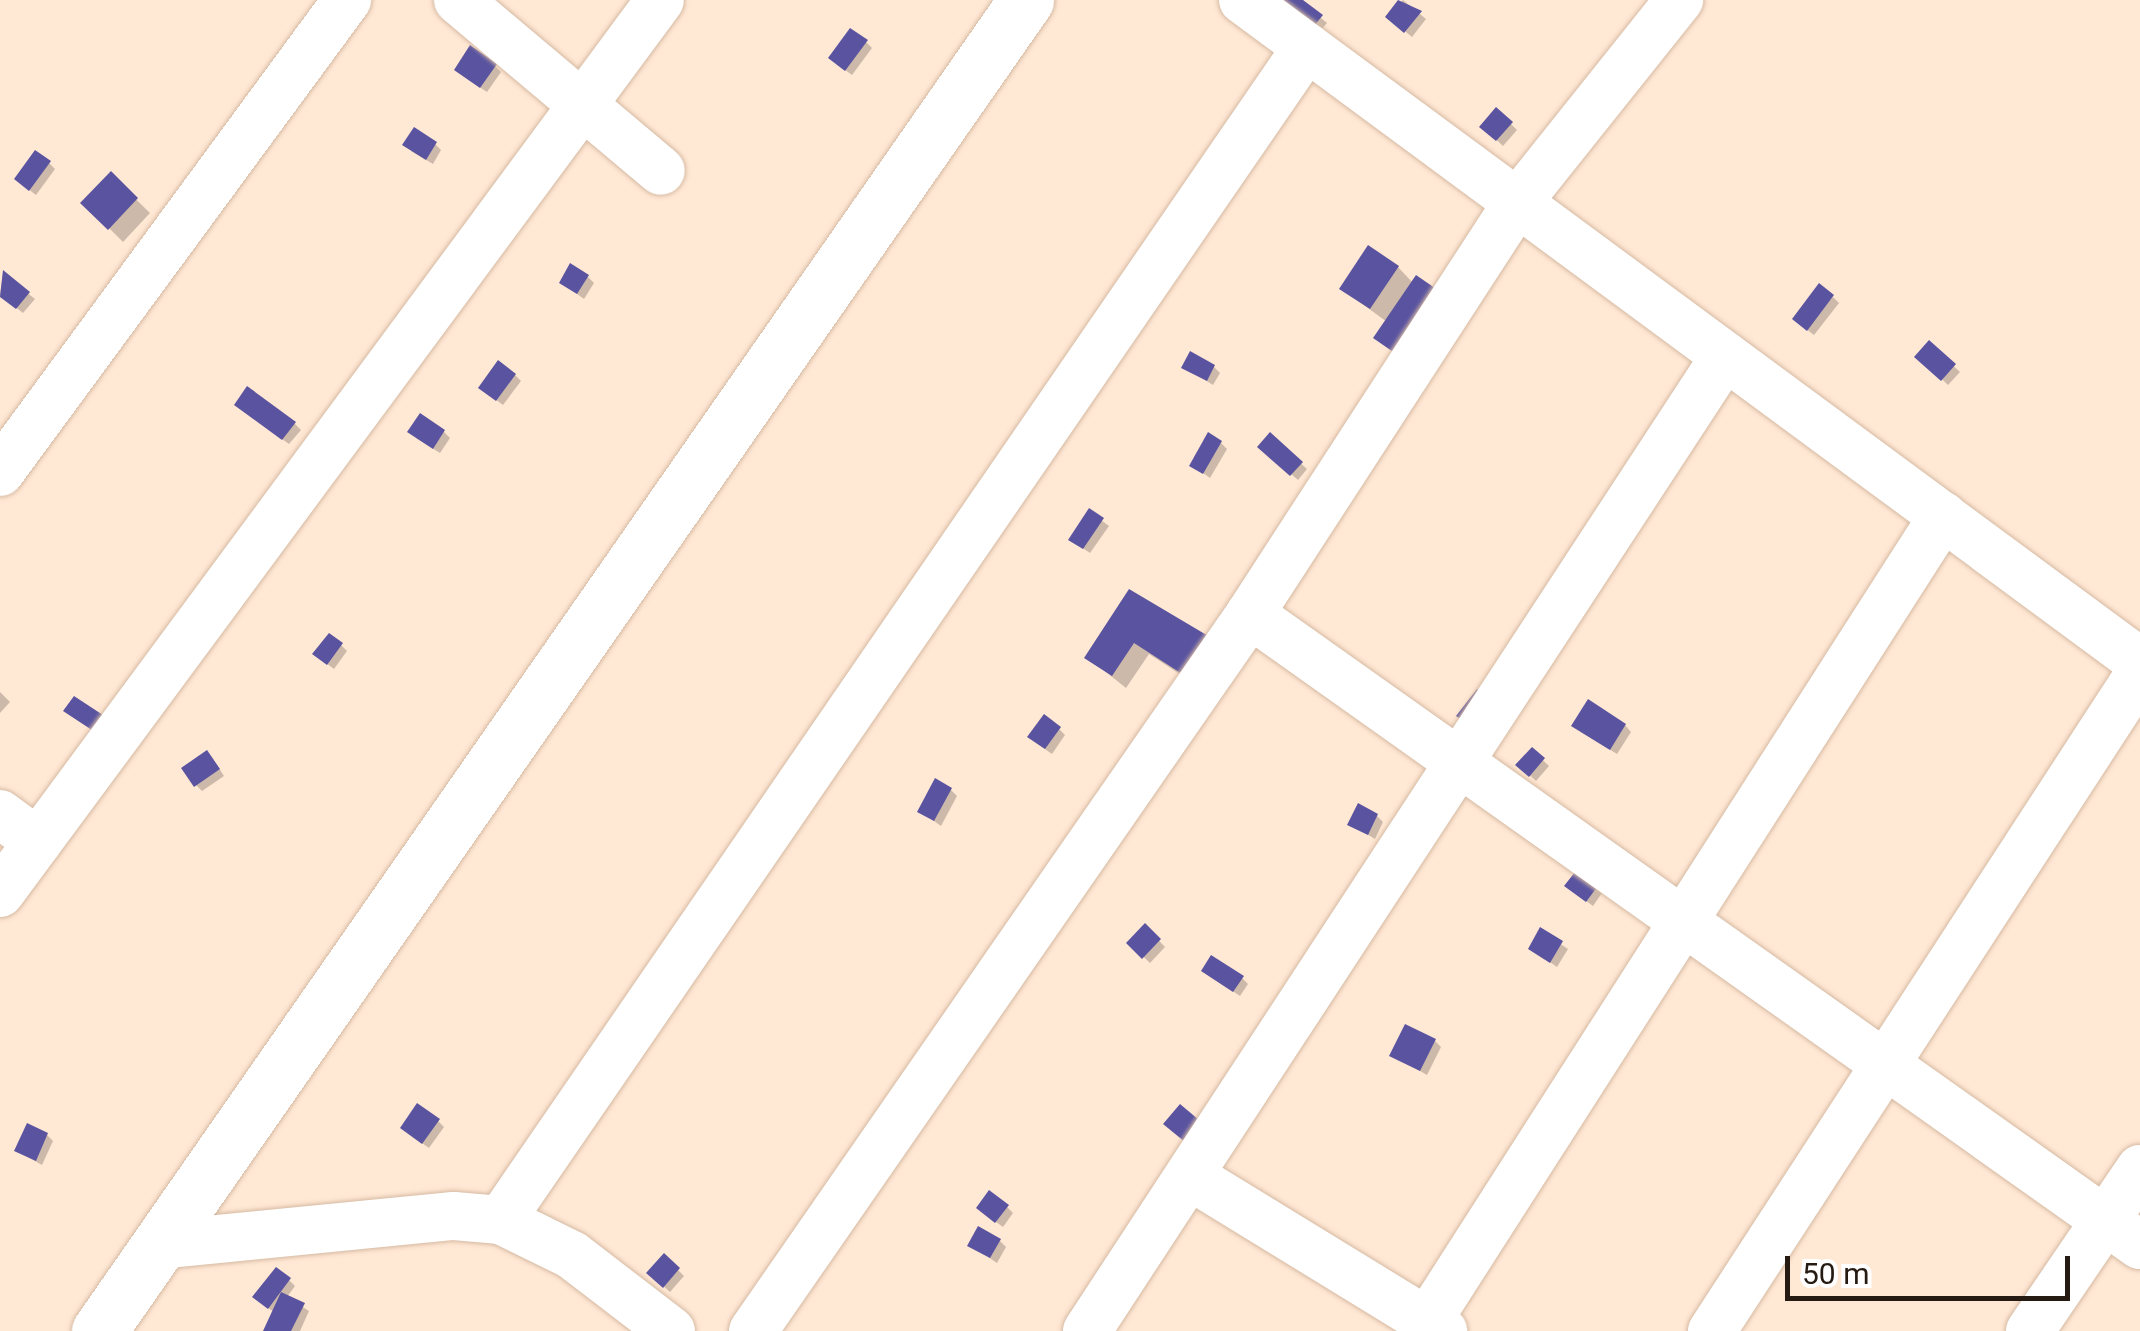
<!DOCTYPE html>
<html>
<head>
<meta charset="utf-8">
<style>
  body { margin:0 }
  #map { position:relative; width:2140px; height:1331px; overflow:hidden; background:#ffe8d4; font-family:Roboto,sans-serif }
  div>[style] { position:absolute }
  .shadow>* { inset:0; background:#0003 }
  .building>* { inset:0; background:#5953a0 }
  .roads { filter:drop-shadow(0 0 2px #d6baa3) drop-shadow(0 0 2px #d6baa3) }
  .minor>* { height:48px; margin:-24px; padding:0 24px; transform-origin:24px; border-radius:24px; background:#fff }
  .major>* { height:55px; margin:-27.5px; padding:0 27.5px; transform-origin:27.5px; border-radius:27.5px; background:#fff }
  span { translate:-50% -50%; white-space:nowrap; text-align:center; line-height:1.15; -webkit-text-stroke:10px #fff; paint-order:stroke }
  .scale { position:absolute; left:1785px; top:1256px; width:285px; height:45px; box-sizing:border-box; border:5px solid #251b12; border-top:0; padding-left:12px; font-size:30px; line-height:35px; white-space:nowrap; color:#251b12; -webkit-text-stroke:8px #fff; paint-order:stroke }
</style>
</head>
<body>
<div id="map">
  <div class="shadow">
    <i style="clip-path:polygon(1284px 0,1299px 0,1327px 23px,1316px 36px)"></i>
    <i style="clip-path:polygon(1403px 0,1426px 19px,1412px 37px,1388px 17px)"></i>
    <i style="clip-path:polygon(866px 42px,872px 48px,852px 75px,837px 64px)"></i>
    <i style="clip-path:polygon(495px 66px,501px 72px,487px 92px,463px 76px)"></i>
    <i style="clip-path:polygon(1497px 110px,1517px 130px,1503px 146px,1483px 127px)"></i>
    <i style="clip-path:polygon(435px 144px,441px 150px,433px 164px,411px 151px)"></i>
    <i style="clip-path:polygon(49px 163px,55px 169px,36px 195px,23px 185px)"></i>
    <i style="clip-path:polygon(111px 175px,150px 213px,123px 242px,84px 203px)"></i>
    <i style="clip-path:polygon(1398px 267px,1413px 283px,1417px 369px,1376px 337px,1387px 322px,1342px 289px)"></i>
    <i style="clip-path:polygon(3px 274px,35px 299px,23px 313px,0 295px)"></i>
    <i style="clip-path:polygon(588px 277px,594px 283px,584px 299px,562px 283px)"></i>
    <i style="clip-path:polygon(1833px 297px,1839px 303px,1814px 335px,1801px 325px)"></i>
    <i style="clip-path:polygon(1929px 343px,1960px 372px,1948px 385px,1918px 356px)"></i>
    <i style="clip-path:polygon(1184px 367px,1214px 367px,1220px 373px,1213px 385px)"></i>
    <i style="clip-path:polygon(515px 375px,521px 381px,503px 405px,487px 393px)"></i>
    <i style="clip-path:polygon(243px 411px,295px 424px,301px 430px,289px 444px)"></i>
    <i style="clip-path:polygon(444px 432px,450px 438px,440px 453px,416px 438px)"></i>
    <i style="clip-path:polygon(1270px 435px,1307px 469px,1298px 480px,1260px 447px)"></i>
    <i style="clip-path:polygon(1221px 443px,1227px 449px,1210px 478px,1192px 465px)"></i>
    <i style="clip-path:polygon(1090px 512px,1109px 526px,1090px 553px,1078px 545px)"></i>
    <i style="clip-path:polygon(1129px 593px,1204px 690px,1149px 654px,1126px 688px,1087px 657px)"></i>
    <i style="clip-path:polygon(341px 645px,347px 651px,334px 669px,322px 660px)"></i>
    <i style="clip-path:polygon(0 692px,10px 702px,0 713px)"></i>
    <i style="clip-path:polygon(1625px 725px,1631px 732px,1617px 754px,1581px 732px)"></i>
    <i style="clip-path:polygon(1059px 729px,1065px 735px,1052px 754px,1036px 743px)"></i>
    <i style="clip-path:polygon(1532px 750px,1549px 766px,1536px 781px,1519px 765px)"></i>
    <i style="clip-path:polygon(213px 759px,224px 776px,202px 791px,196px 785px)"></i>
    <i style="clip-path:polygon(951px 790px,957px 796px,941px 826px,920px 811px)"></i>
    <i style="clip-path:polygon(1377px 816px,1383px 822px,1375px 839px,1350px 824px)"></i>
    <i style="clip-path:polygon(1598px 884px,1604px 890px,1593px 906px,1574px 892px)"></i>
    <i style="clip-path:polygon(1145px 926px,1165px 947px,1150px 963px,1129px 943px)"></i>
    <i style="clip-path:polygon(1541px 931px,1568px 949px,1557px 967px,1531px 949px)"></i>
    <i style="clip-path:polygon(1210px 976px,1242px 978px,1248px 984px,1240px 996px)"></i>
    <i style="clip-path:polygon(1435px 1041px,1441px 1047px,1427px 1075px,1392px 1055px)"></i>
    <i style="clip-path:polygon(438px 1121px,444px 1127px,429px 1148px,409px 1134px)"></i>
    <i style="clip-path:polygon(47px 1135px,53px 1141px,42px 1165px,17px 1151px)"></i>
    <i style="clip-path:polygon(1007px 1207px,1013px 1213px,1003px 1227px,985px 1214px)"></i>
    <i style="clip-path:polygon(1000px 1241px,1006px 1247px,997px 1263px,970px 1245px)"></i>
    <i style="clip-path:polygon(664px 1256px,684px 1276px,670px 1292px,649px 1273px)"></i>
    <i style="clip-path:polygon(289px 1280px,295px 1286px,287px 1297px,309px 1311px,300px 1331px,265px 1331px,274px 1312px,261px 1303px)"></i>
  </div>
  <div class="building">
    <i style="clip-path:polygon(1280px 0,1303px 0,1323px 15px,1309px 32px)"></i>
    <i style="clip-path:polygon(1398px 0,1422px 11px,1404px 33px,1385px 17px)"></i>
    <i style="clip-path:polygon(850px 28px,868px 40px,845px 71px,828px 58px)"></i>
    <i style="clip-path:polygon(470px 45px,497px 64px,480px 88px,454px 70px)"></i>
    <i style="clip-path:polygon(1496px 107px,1513px 122px,1496px 141px,1479px 127px)"></i>
    <i style="clip-path:polygon(414px 127px,437px 142px,426px 160px,402px 145px)"></i>
    <i style="clip-path:polygon(35px 150px,51px 161px,29px 191px,14px 179px)"></i>
    <i style="clip-path:polygon(111px 171px,138px 198px,108px 230px,80px 203px)"></i>
    <i style="clip-path:polygon(1368px 245px,1399px 266px,1370px 309px,1339px 289px)"></i>
    <i style="clip-path:polygon(570px 263px,589px 275px,577px 294px,559px 283px)"></i>
    <i style="clip-path:polygon(3px 270px,30px 292px,16px 309px,0 297px)"></i>
    <i style="clip-path:polygon(1416px 275px,1445px 295px,1402px 358px,1373px 338px)"></i>
    <i style="clip-path:polygon(1819px 283px,1834px 295px,1807px 331px,1792px 319px)"></i>
    <i style="clip-path:polygon(1929px 340px,1956px 364px,1941px 381px,1914px 357px)"></i>
    <i style="clip-path:polygon(1190px 351px,1215px 365px,1207px 381px,1181px 368px)"></i>
    <i style="clip-path:polygon(498px 360px,516px 374px,496px 401px,478px 388px)"></i>
    <i style="clip-path:polygon(247px 386px,296px 422px,282px 440px,234px 405px)"></i>
    <i style="clip-path:polygon(420px 413px,445px 430px,433px 449px,407px 432px)"></i>
    <i style="clip-path:polygon(1208px 432px,1222px 441px,1203px 474px,1189px 466px)"></i>
    <i style="clip-path:polygon(1270px 432px,1303px 462px,1290px 476px,1257px 447px)"></i>
    <i style="clip-path:polygon(1089px 508px,1104px 518px,1083px 549px,1068px 540px)"></i>
    <i style="clip-path:polygon(1129px 589px,1215px 640px,1190px 679px,1134px 643px,1112px 676px,1084px 658px)"></i>
    <i style="clip-path:polygon(329px 633px,343px 643px,327px 665px,312px 654px)"></i>
    <i style="clip-path:polygon(1477px 689px,1488px 697px,1468px 724px,1456px 716px)"></i>
    <i style="clip-path:polygon(74px 696px,109px 719px,98px 734px,63px 711px)"></i>
    <i style="clip-path:polygon(1588px 699px,1626px 724px,1610px 750px,1571px 726px)"></i>
    <i style="clip-path:polygon(1044px 714px,1061px 727px,1045px 749px,1027px 737px)"></i>
    <i style="clip-path:polygon(1532px 747px,1545px 758px,1529px 777px,1515px 765px)"></i>
    <i style="clip-path:polygon(207px 750px,220px 769px,194px 787px,181px 768px)"></i>
    <i style="clip-path:polygon(935px 778px,952px 788px,934px 821px,917px 812px)"></i>
    <i style="clip-path:polygon(1358px 803px,1378px 814px,1368px 835px,1347px 825px)"></i>
    <i style="clip-path:polygon(1579px 867px,1600px 883px,1586px 902px,1564px 886px)"></i>
    <i style="clip-path:polygon(1145px 923px,1161px 939px,1142px 959px,1126px 943px)"></i>
    <i style="clip-path:polygon(1540px 927px,1563px 941px,1550px 963px,1528px 949px)"></i>
    <i style="clip-path:polygon(1211px 955px,1244px 976px,1233px 992px,1201px 971px)"></i>
    <i style="clip-path:polygon(1405px 1024px,1436px 1039px,1420px 1071px,1389px 1056px)"></i>
    <i style="clip-path:polygon(417px 1103px,440px 1119px,422px 1144px,400px 1128px)"></i>
    <i style="clip-path:polygon(1180px 1104px,1212px 1131px,1196px 1151px,1163px 1124px)"></i>
    <i style="clip-path:polygon(27px 1123px,48px 1133px,36px 1161px,14px 1151px)"></i>
    <i style="clip-path:polygon(989px 1190px,1009px 1205px,995px 1223px,976px 1208px)"></i>
    <i style="clip-path:polygon(978px 1226px,1001px 1239px,990px 1258px,967px 1246px)"></i>
    <i style="clip-path:polygon(664px 1253px,680px 1268px,663px 1288px,646px 1273px)"></i>
    <i style="clip-path:polygon(276px 1267px,291px 1278px,268px 1309px,252px 1297px)"></i>
    <i style="clip-path:polygon(281px 1292px,305px 1303px,291px 1331px,263px 1331px)"></i>
  </div>
  <div class="roads">
    <div class="minor">
      <i style="left:458px;top:0;width:265px;rotate:40.1deg"></i>
      <i style="left:1243px;top:0;width:1115px;rotate:36.43deg"></i>
      <i style="left:0;top:472px;width:586px;rotate:-53.68deg"></i>
      <i style="left:1250px;top:614px;width:1091px;rotate:35.34deg"></i>
      <i style="left:0;top:814px;width:47px;rotate:36.4deg"></i>
      <i style="left:0;top:893px;width:1110px;rotate:-53.53deg"></i>
      <i style="left:1190px;top:1176px;width:297px;rotate:31.5deg"></i>
      <i style="left:157px;top:1245px;width:298px;rotate:-5.6deg"></i>
      <i style="left:454px;top:1216px;width:47px;rotate:4.9deg"></i>
      <i style="left:671px;top:1331px;width:125px;rotate:-142.5deg"></i>
      <i style="left:572px;top:1255px;width:79px;rotate:-153.8deg"></i>
      <i style="left:501px;top:1220px;width:1423px;rotate:-55.51deg"></i>
      <i style="left:753px;top:1331px;width:872px;rotate:-55.27deg"></i>
      <i style="left:1250px;top:614px;width:490px;rotate:-57deg"></i>
      <i style="left:1517px;top:203px;width:260px;rotate:-51.4deg"></i>
      <i style="left:1087px;top:1331px;width:1165px;rotate:-56.8deg"></i>
      <i style="left:1421px;top:1331px;width:968px;rotate:-57.36deg"></i>
      <i style="left:1712px;top:1331px;width:785px;rotate:-56.96deg"></i>
      <i style="left:2030px;top:1331px;width:196px;rotate:-55.8deg"></i>
    </div>
    <div class="major">
      <i style="left:99px;top:1331px;width:1622px;rotate:-55.14deg"></i>
    </div>
  </div>
  <div class="scale">50 m</div>
</div>
</body>
</html>
